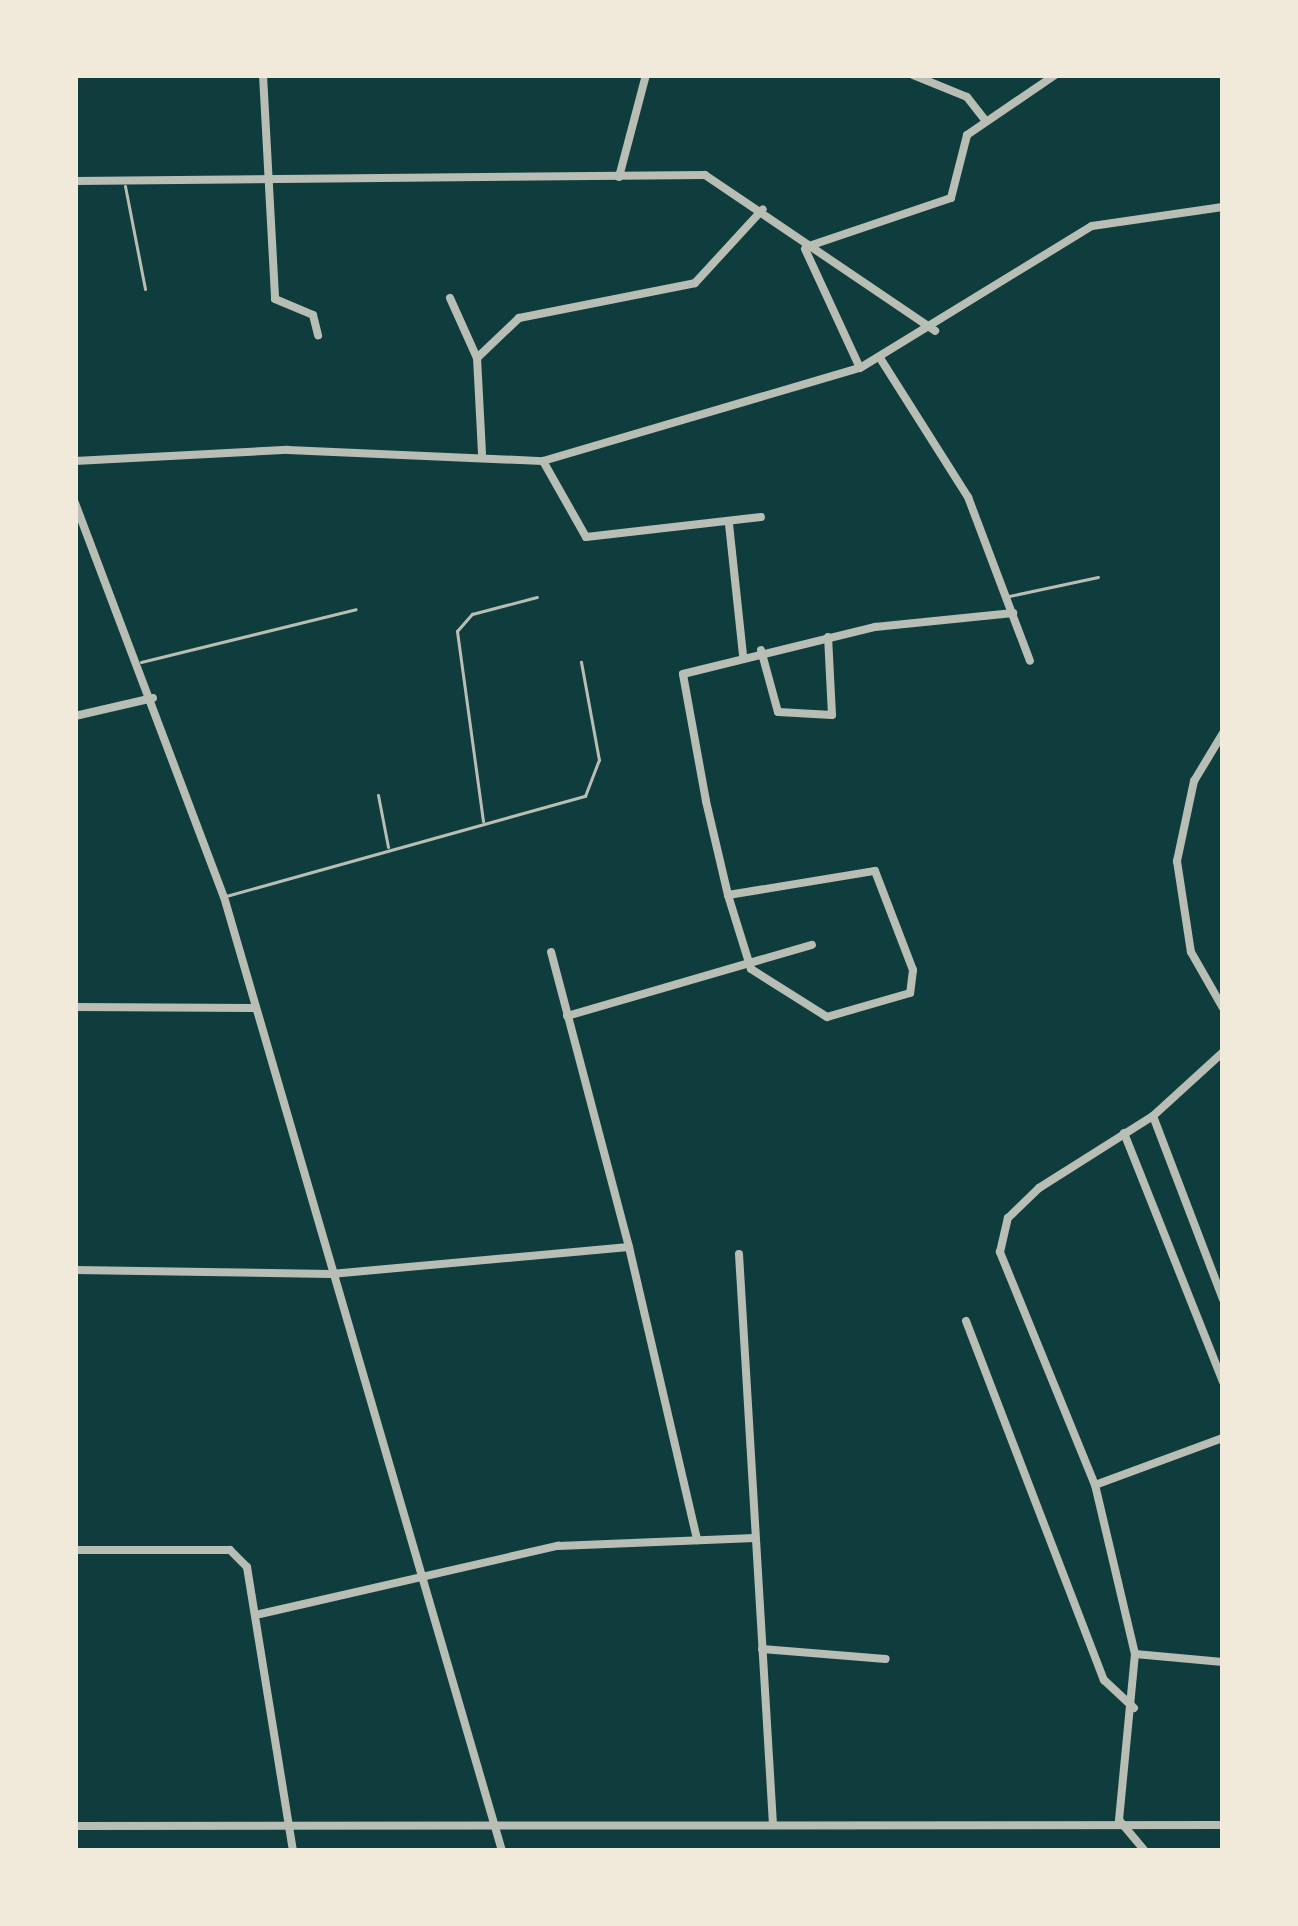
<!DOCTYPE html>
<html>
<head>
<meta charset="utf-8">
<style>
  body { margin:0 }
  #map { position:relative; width:1298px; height:1926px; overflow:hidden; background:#0f3d3e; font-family:Roboto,sans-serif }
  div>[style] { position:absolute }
  .service>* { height:3px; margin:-1.5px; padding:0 1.5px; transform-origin:1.5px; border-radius:1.5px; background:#b8beb3 }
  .minor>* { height:8px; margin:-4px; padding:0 4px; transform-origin:4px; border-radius:4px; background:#b8beb3 }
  span { translate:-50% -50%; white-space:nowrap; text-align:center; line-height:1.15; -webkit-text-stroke:9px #f1e9da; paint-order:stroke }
  .frame { position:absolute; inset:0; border:78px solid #f1e9da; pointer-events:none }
</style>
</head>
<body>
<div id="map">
  <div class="service">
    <i style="left:125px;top:186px;width:105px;rotate:79deg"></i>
    <i style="left:1009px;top:596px;width:91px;rotate:-12.1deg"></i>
    <i style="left:141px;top:662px;width:221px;rotate:-13.8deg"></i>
    <i style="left:378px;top:795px;width:53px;rotate:79.1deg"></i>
    <i style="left:483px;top:821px;width:192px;rotate:-97.8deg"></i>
    <i style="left:457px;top:631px;width:23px;rotate:-49deg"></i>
    <i style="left:472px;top:614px;width:67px;rotate:-14.7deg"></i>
    <i style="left:226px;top:896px;width:373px;rotate:-15.6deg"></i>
    <i style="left:585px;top:796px;width:39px;rotate:-69deg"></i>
    <i style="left:599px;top:760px;width:100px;rotate:-100.4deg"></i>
  </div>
  <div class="minor">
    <i style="left:263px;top:75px;width:224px;rotate:86.9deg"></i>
    <i style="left:275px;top:299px;width:41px;rotate:22.8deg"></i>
    <i style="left:313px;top:315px;width:21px;rotate:76deg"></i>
    <i style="left:913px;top:75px;width:58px;rotate:22.2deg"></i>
    <i style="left:967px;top:97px;width:28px;rotate:52deg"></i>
    <i style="left:619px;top:177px;width:106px;rotate:-75.2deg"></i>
    <i style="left:75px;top:181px;width:630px;rotate:-0.55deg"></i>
    <i style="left:705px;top:175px;width:278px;rotate:34.1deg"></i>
    <i style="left:806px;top:247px;width:153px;rotate:-18.7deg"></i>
    <i style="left:951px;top:198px;width:65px;rotate:-75.7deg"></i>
    <i style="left:967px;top:135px;width:107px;rotate:-34.3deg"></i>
    <i style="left:805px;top:249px;width:131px;rotate:65.2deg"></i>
    <i style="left:450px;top:298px;width:66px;rotate:65.8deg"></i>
    <i style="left:880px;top:358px;width:165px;rotate:57.7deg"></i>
    <i style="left:968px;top:497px;width:175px;rotate:69.3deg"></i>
    <i style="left:482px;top:453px;width:95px;rotate:-93deg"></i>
    <i style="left:477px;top:358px;width:58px;rotate:-43.6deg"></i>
    <i style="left:519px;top:318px;width:179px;rotate:-11.2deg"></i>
    <i style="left:695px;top:283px;width:100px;rotate:-47.4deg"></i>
    <i style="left:75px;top:461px;width:213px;rotate:-3deg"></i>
    <i style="left:288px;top:450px;width:255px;rotate:2.5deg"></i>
    <i style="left:543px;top:461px;width:330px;rotate:-16.4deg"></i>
    <i style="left:860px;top:368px;width:272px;rotate:-31.5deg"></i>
    <i style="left:1092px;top:226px;width:132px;rotate:-8.3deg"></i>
    <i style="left:543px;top:461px;width:87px;rotate:60.5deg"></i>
    <i style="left:586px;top:537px;width:176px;rotate:-6.5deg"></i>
    <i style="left:75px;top:503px;width:421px;rotate:69.3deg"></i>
    <i style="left:224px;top:897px;width:994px;rotate:73.75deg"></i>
    <i style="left:729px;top:524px;width:131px;rotate:83.9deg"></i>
    <i style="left:761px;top:650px;width:64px;rotate:74.7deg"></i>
    <i style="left:778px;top:712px;width:54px;rotate:3.2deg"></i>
    <i style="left:832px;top:715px;width:78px;rotate:-92.9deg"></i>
    <i style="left:75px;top:716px;width:80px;rotate:-13deg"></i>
    <i style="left:1223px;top:733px;width:56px;rotate:121.1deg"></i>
    <i style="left:1194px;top:781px;width:82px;rotate:102deg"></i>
    <i style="left:1177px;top:861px;width:92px;rotate:81.3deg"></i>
    <i style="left:1191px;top:952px;width:64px;rotate:60.3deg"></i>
    <i style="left:728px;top:895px;width:149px;rotate:-9.3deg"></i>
    <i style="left:875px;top:871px;width:106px;rotate:69deg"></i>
    <i style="left:913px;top:970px;width:23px;rotate:97deg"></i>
    <i style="left:910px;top:993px;width:86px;rotate:163.9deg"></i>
    <i style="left:827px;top:1017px;width:90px;rotate:-147.7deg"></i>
    <i style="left:751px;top:969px;width:77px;rotate:-107.3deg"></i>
    <i style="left:728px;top:895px;width:97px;rotate:-103.2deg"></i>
    <i style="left:706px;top:801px;width:129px;rotate:-100.3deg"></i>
    <i style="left:683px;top:674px;width:198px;rotate:-13.8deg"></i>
    <i style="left:875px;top:627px;width:139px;rotate:-5.8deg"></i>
    <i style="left:75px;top:1007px;width:178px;rotate:0.3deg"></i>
    <i style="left:567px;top:1016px;width:255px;rotate:-16.2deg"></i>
    <i style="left:1153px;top:1116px;width:196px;rotate:69.1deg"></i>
    <i style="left:1124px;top:1133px;width:268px;rotate:68.3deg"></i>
    <i style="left:629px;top:1247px;width:301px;rotate:76.9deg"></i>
    <i style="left:739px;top:1254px;width:571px;rotate:86.59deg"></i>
    <i style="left:75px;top:1270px;width:256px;rotate:0.9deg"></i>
    <i style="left:331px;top:1274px;width:299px;rotate:-5.2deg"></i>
    <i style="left:629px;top:1247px;width:305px;rotate:-104.8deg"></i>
    <i style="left:966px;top:1321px;width:385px;rotate:69deg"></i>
    <i style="left:1104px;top:1680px;width:41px;rotate:43deg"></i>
    <i style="left:1095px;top:1485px;width:136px;rotate:-20.2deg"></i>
    <i style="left:75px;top:1550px;width:155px"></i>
    <i style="left:230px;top:1550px;width:24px;rotate:45deg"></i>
    <i style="left:247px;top:1567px;width:288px;rotate:80.8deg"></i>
    <i style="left:260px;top:1614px;width:306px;rotate:-12.9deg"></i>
    <i style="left:558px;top:1546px;width:197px;rotate:-2.3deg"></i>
    <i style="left:762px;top:1649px;width:124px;rotate:4.6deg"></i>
    <i style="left:1135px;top:1654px;width:88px;rotate:5.2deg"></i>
    <i style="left:75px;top:1826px;width:1148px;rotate:-0.05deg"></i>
    <i style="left:1145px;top:1851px;width:40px;rotate:-130deg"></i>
    <i style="left:1119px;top:1820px;width:167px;rotate:-84.5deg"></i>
    <i style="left:1135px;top:1654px;width:174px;rotate:-103.3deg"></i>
    <i style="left:1095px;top:1485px;width:252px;rotate:-112.2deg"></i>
    <i style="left:1000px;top:1252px;width:35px;rotate:-77deg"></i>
    <i style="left:1008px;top:1218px;width:43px;rotate:-44.1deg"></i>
    <i style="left:1039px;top:1188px;width:135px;rotate:-32.3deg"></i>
    <i style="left:1153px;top:1116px;width:95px;rotate:-42.4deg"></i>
  </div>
  <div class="frame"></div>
</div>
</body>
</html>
